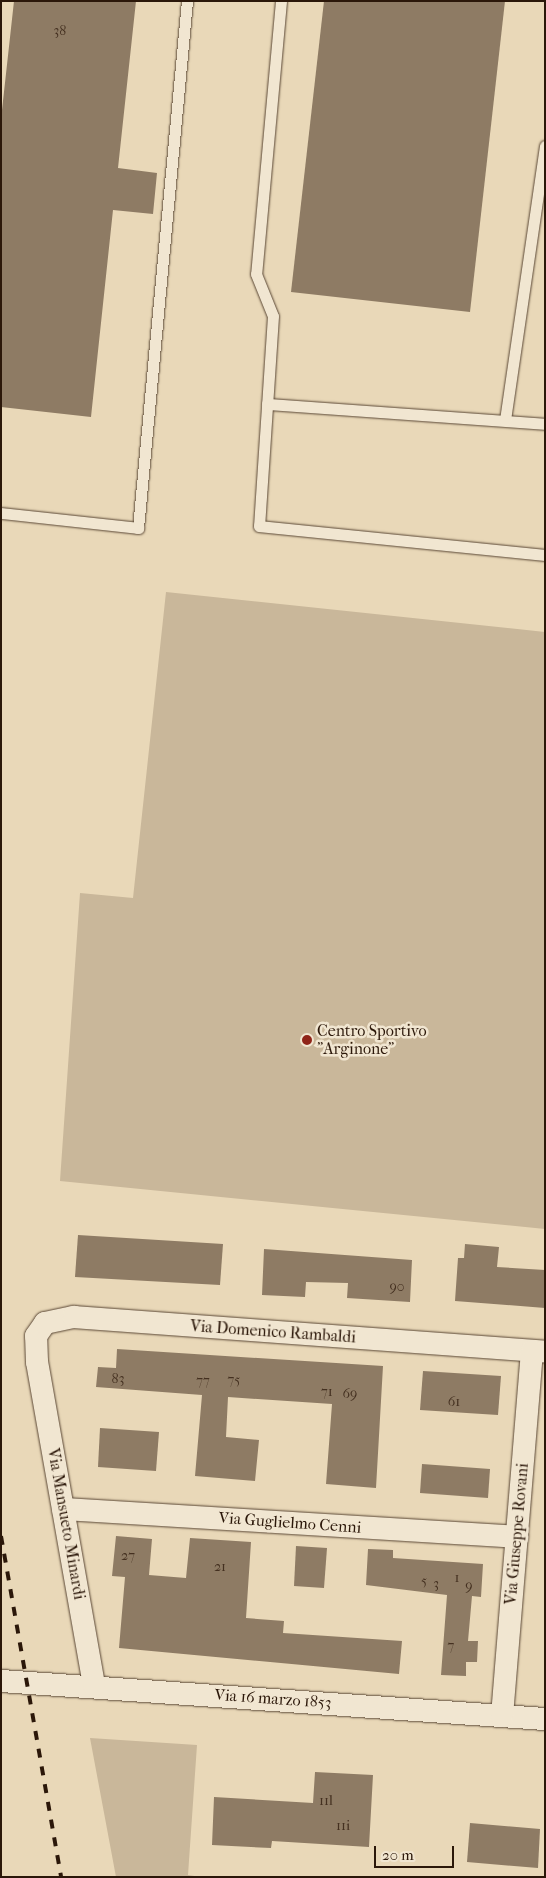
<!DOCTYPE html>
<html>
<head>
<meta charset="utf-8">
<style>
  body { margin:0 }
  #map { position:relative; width:546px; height:1878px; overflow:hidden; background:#e9d8b8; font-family:"IM FELL French Canon",serif }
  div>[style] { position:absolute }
  .green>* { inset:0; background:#c9b79a }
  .building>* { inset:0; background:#8e7b64 }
  .roads { filter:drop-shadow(0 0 1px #5a4735) drop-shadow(0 0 1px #5a4735) }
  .service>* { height:11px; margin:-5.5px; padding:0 5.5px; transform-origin:5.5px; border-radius:5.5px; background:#f1e6d1 }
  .minor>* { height:22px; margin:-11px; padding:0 11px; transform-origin:11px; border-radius:11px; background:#f1e6d1 }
  .rail>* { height:4px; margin-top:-2px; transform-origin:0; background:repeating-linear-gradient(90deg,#2b1709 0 9px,transparent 0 18px) }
  .dots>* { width:14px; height:14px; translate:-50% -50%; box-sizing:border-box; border:2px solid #f1e6d1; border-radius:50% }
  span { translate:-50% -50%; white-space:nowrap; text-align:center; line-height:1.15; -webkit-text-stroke:5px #f1e6d1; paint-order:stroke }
  .number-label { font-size:14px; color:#443020 }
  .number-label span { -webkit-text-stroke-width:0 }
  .poi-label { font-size:16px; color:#2b1709 }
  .left { translate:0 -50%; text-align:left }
  .street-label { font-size:16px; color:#2b1709 }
  .frame { position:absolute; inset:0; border:2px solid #2b1709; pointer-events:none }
  .scale { position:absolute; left:374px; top:1846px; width:80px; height:22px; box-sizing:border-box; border:2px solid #2b1709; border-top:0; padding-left:6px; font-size:15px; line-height:18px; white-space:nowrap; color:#2b1709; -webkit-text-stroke:4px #f1e6d1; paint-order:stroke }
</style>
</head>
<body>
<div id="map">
  <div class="green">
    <i style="clip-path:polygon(166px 592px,545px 632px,545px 1229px,60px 1181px,80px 893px,133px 898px)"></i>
    <i style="clip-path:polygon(90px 1738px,197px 1745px,188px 1875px,201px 1877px,116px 1877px)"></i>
  </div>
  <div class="building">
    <i style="clip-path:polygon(14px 1px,136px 1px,118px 168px,157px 173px,153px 214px,113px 210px,91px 417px,1px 407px,1px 119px)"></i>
    <i style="clip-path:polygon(324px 1px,505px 1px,470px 312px,291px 292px)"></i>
    <i style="clip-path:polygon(78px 1235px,223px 1244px,220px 1285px,75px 1277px)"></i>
    <i style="clip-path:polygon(465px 1244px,499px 1247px,497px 1267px,545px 1270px,545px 1308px,455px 1301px,458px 1258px,464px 1258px)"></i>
    <i style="clip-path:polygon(264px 1249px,412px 1260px,410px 1302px,347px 1298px,348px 1283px,306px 1282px,305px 1297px,262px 1295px)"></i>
    <i style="clip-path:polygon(117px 1349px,383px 1366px,376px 1488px,326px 1484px,332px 1404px,228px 1397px,226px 1437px,259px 1440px,255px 1481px,195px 1476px,202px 1395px,96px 1387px,98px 1367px,116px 1368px)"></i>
    <i style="clip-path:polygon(423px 1371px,501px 1376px,498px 1415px,420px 1410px)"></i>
    <i style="clip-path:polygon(100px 1428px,159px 1432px,156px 1471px,98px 1467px)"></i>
    <i style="clip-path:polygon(422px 1464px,490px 1469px,488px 1498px,420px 1493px)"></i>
    <i style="clip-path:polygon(116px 1536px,152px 1539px,149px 1575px,186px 1578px,190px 1538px,251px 1542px,246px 1618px,284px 1621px,283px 1633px,402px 1641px,399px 1674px,119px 1648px,125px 1577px,112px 1576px)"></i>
    <i style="clip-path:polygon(296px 1546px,327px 1548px,324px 1588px,294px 1586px)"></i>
    <i style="clip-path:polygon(368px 1549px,393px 1550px,393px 1558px,483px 1564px,481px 1597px,472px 1596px,468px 1641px,478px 1641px,477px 1662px,466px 1662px,466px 1676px,441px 1675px,447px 1595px,366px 1585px)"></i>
    <i style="clip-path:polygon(315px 1772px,373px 1775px,369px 1847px,272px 1841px,271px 1848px,212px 1845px,214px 1797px,313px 1803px)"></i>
    <i style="clip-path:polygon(470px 1823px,540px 1829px,538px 1868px,467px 1862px)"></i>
  </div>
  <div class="roads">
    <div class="service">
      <i style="left:281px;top:1px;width:274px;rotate:95.2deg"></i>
      <i style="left:256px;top:274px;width:45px;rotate:68deg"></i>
      <i style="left:273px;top:316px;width:210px;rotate:93.8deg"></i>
      <i style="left:259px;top:526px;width:287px;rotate:5.8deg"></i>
      <i style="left:267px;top:404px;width:279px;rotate:4.1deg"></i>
      <i style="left:505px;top:420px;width:277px;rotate:-81.7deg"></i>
      <i style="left:1px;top:513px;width:138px;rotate:6.2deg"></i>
      <i style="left:138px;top:528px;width:529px;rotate:-84.69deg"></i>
    </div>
    <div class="minor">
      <i style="left:63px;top:1509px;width:455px;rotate:3.5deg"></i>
      <i style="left:1px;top:1681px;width:545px;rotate:4deg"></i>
      <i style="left:94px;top:1685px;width:328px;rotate:-100deg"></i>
      <i style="left:37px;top:1362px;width:26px;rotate:-92deg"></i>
      <i style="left:36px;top:1336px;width:16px;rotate:-55deg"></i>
      <i style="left:45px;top:1323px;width:30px;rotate:-12deg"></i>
      <i style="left:74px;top:1317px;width:472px;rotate:4.2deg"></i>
      <i style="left:502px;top:1716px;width:366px;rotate:-85.3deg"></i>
    </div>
  </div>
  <div class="rail">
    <i style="left:1px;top:1536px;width:346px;rotate:80deg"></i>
  </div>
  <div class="dots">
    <i style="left:307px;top:1040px;background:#8f2418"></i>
  </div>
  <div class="number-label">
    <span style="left:60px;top:31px">38</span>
    <span style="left:397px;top:1287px">90</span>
    <span style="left:118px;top:1379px">83</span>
    <span style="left:234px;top:1380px">75</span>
    <span style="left:203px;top:1381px">77</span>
    <span style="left:327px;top:1392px">71</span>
    <span style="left:350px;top:1394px">69</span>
    <span style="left:454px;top:1402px">61</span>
    <span style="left:128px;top:1556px">27</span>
    <span style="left:220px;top:1567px">21</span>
    <span style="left:457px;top:1578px">1</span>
    <span style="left:424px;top:1581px">5</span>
    <span style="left:436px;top:1584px">3</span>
    <span style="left:469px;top:1586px">9</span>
    <span style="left:451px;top:1646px">7</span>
    <span style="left:326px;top:1801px">11l</span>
    <span style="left:343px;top:1826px">11i</span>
  </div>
  <div class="poi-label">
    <span class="left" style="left:317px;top:1040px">Centro Sportivo<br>"Arginone"</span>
  </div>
  <div class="street-label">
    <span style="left:273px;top:1332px;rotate:4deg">Via Domenico Rambaldi</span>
    <span style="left:290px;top:1523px;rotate:4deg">Via Guglielmo Cenni</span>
    <span style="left:66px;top:1524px;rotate:80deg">Via Mansueto Minardi</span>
    <span style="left:517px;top:1534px;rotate:-85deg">Via Giuseppe Rovani</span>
    <span style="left:273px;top:1699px;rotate:4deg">Via 16 marzo 1853</span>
  </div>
  <div class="frame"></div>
  <div class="scale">20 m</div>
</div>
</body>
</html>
